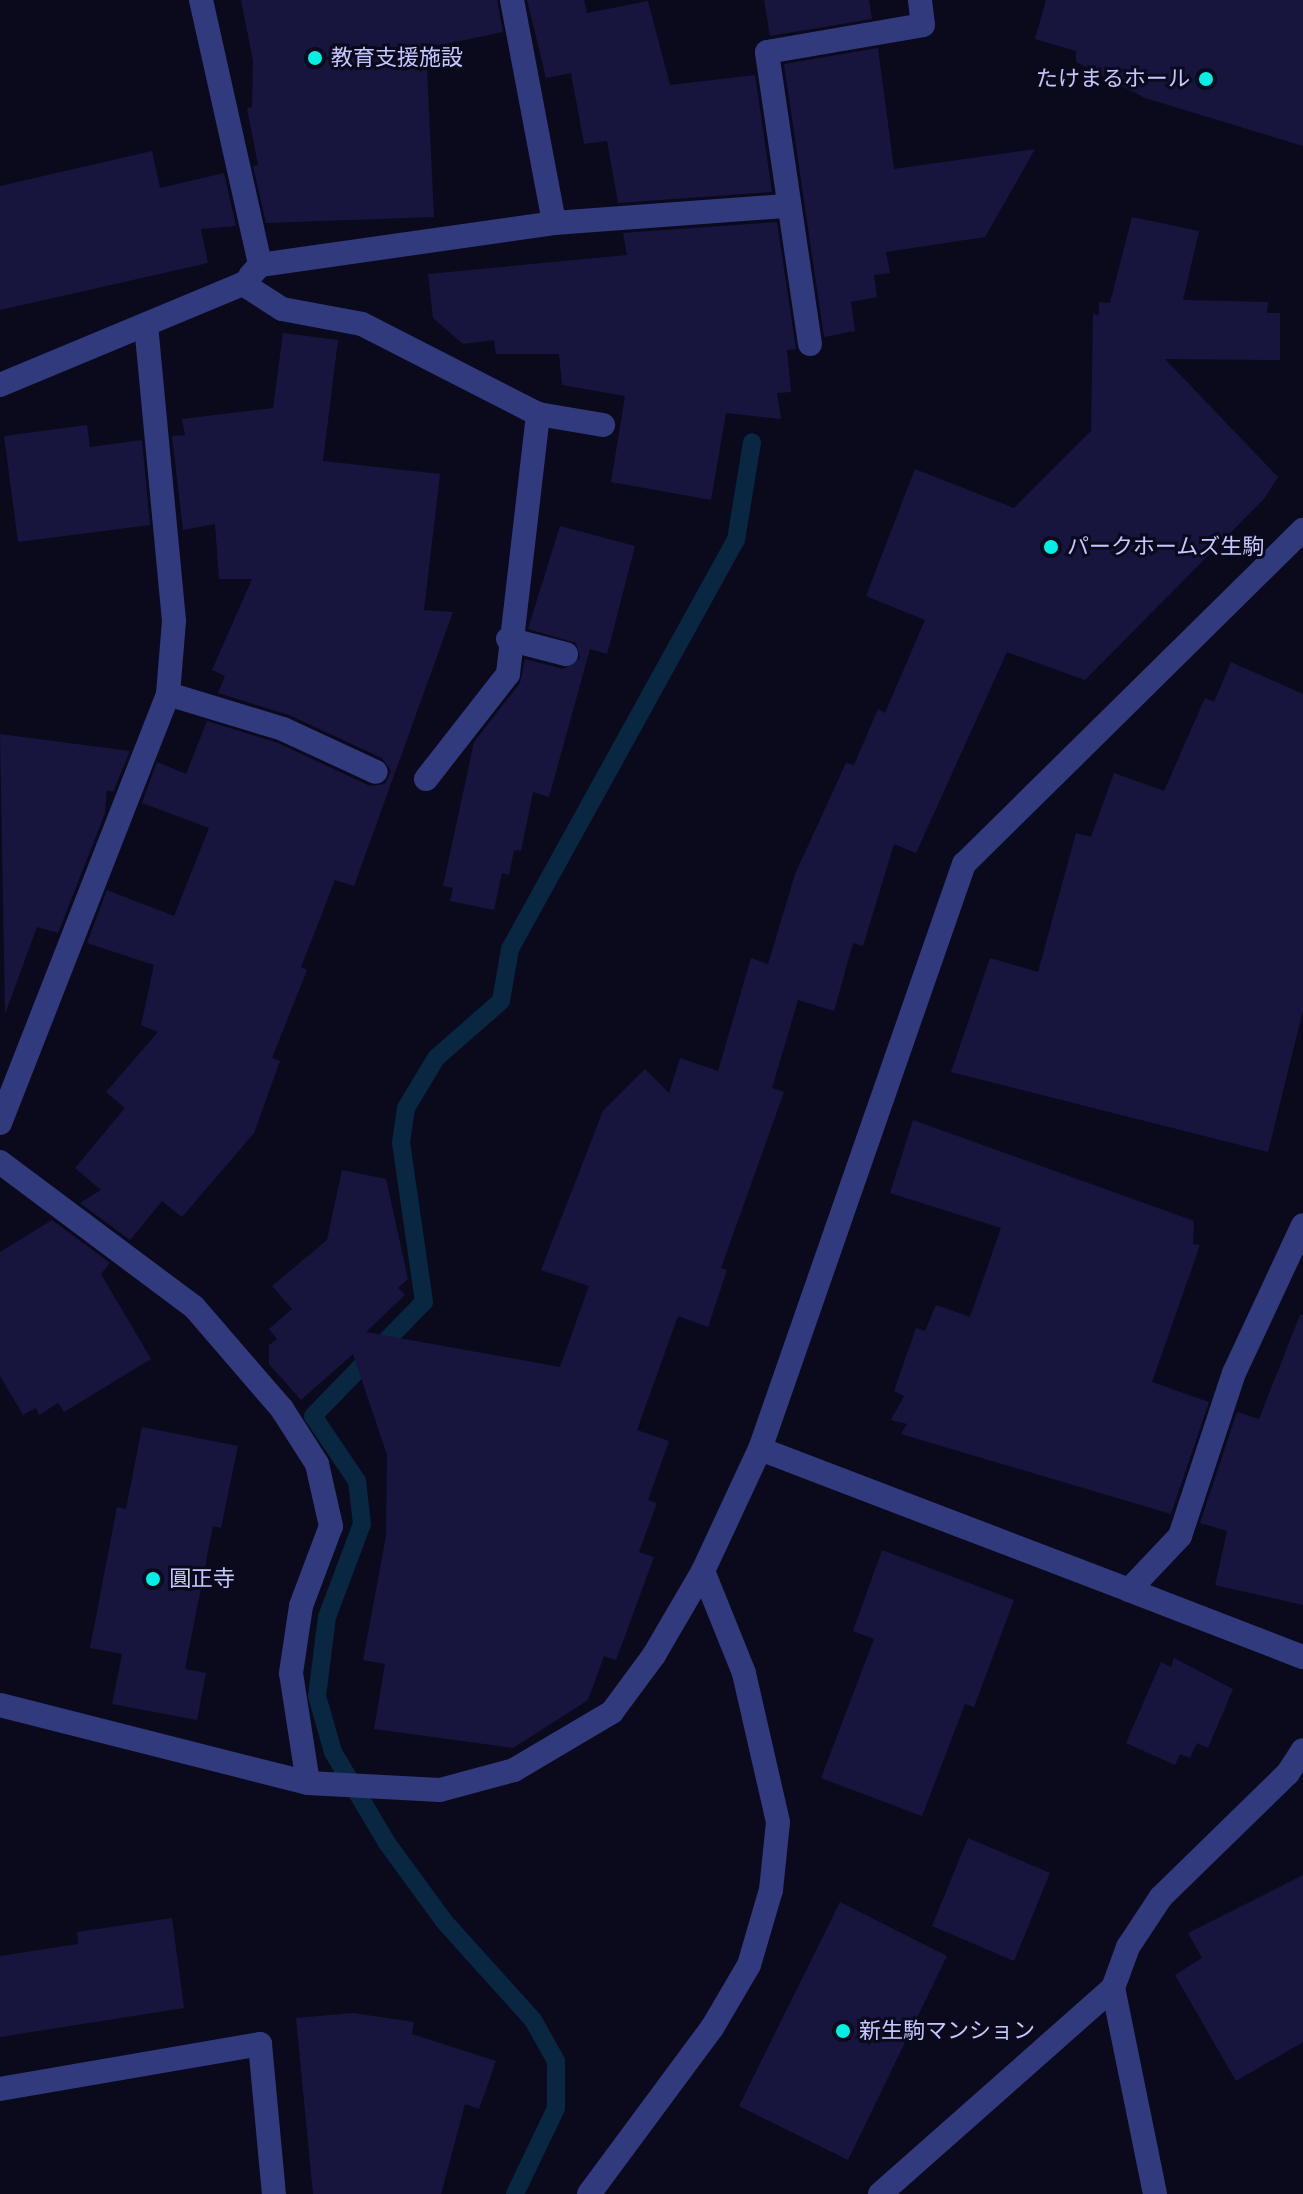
<!DOCTYPE html>
<html>
<head>
<meta charset="utf-8">
<style>
  body { margin:0 }
  #map { position:relative; width:1303px; height:2194px; overflow:hidden; background:#0a0a1c; font-family:Figtree,"Noto Sans JP",sans-serif }
  div>[style] { position:absolute }
  .stream>* { height:18px; margin:-9px; padding:0 9px; transform-origin:9px; border-radius:9px; background:#092741 }
  .building>* { inset:0; background:#17153e }
  .minor>* { height:24px; margin:-12px; padding:0 12px; transform-origin:12px; border-radius:12px; background:#323a7e }
  .dots>* { width:22px; height:22px; translate:-50% -50%; box-sizing:border-box; border:4px solid #0a0a1c; border-radius:50% }
  span { translate:-50% -50%; white-space:nowrap; text-align:center; line-height:1.15; -webkit-text-stroke:6px #0a0a1c; paint-order:stroke }
  .poi-label { font-size:22px; color:#c5c7ff }
  .left { translate:0 -50%; text-align:left }
  .right { translate:-100% -50%; text-align:right }
</style>
</head>
<body>
<div id="map">
  <div class="stream">
    <i style="left:515px;top:2194px;width:95px;rotate:-64.5deg"></i>
    <i style="left:556px;top:2108px;width:47px;rotate:-90deg"></i>
    <i style="left:556px;top:2061px;width:47px;rotate:-119.3deg"></i>
    <i style="left:533px;top:2020px;width:133px;rotate:-132deg"></i>
    <i style="left:444px;top:1921px;width:97px;rotate:-126.2deg"></i>
    <i style="left:387px;top:1843px;width:106px;rotate:-120.7deg"></i>
    <i style="left:333px;top:1752px;width:58px;rotate:-105.9deg"></i>
    <i style="left:317px;top:1696px;width:80px;rotate:-82.8deg"></i>
    <i style="left:327px;top:1617px;width:99px;rotate:-69.4deg"></i>
    <i style="left:362px;top:1524px;width:43px;rotate:-96.6deg"></i>
    <i style="left:357px;top:1481px;width:78px;rotate:-124.1deg"></i>
    <i style="left:313px;top:1416px;width:159px;rotate:-45.8deg"></i>
    <i style="left:424px;top:1302px;width:161px;rotate:-98.2deg"></i>
    <i style="left:401px;top:1143px;width:35px;rotate:-82deg"></i>
    <i style="left:406px;top:1108px;width:58px;rotate:-59deg"></i>
    <i style="left:436px;top:1058px;width:86px;rotate:-41.2deg"></i>
    <i style="left:501px;top:1001px;width:53px;rotate:-80.2deg"></i>
    <i style="left:510px;top:949px;width:467px;rotate:-61.1deg"></i>
    <i style="left:736px;top:540px;width:99px;rotate:-80.7deg"></i>
  </div>
  <div class="building">
    <i style="clip-path:polygon(241px 0,497px 0,503px 32px,426px 48px,434px 217px,266px 223px,253px 166px,258px 165px,247px 108px,252px 107px,253px 61px)"></i>
    <i style="clip-path:polygon(527px 0,584px 0,587px 13px,648px 1px,670px 85px,755px 75px,772px 192px,618px 203px,607px 141px,584px 144px,571px 73px,546px 78px)"></i>
    <i style="clip-path:polygon(764px 0,869px 0,872px 19px,770px 36px)"></i>
    <i style="clip-path:polygon(1046px 0,1303px 0,1303px 146px,1145px 98px,1076px 62px,1076px 51px,1035px 39px)"></i>
    <i style="clip-path:polygon(878px 48px,894px 169px,1035px 149px,985px 237px,886px 252px,890px 273px,874px 275px,877px 297px,851px 302px,855px 331px,824px 337px,784px 64px)"></i>
    <i style="clip-path:polygon(152px 151px,160px 188px,224px 173px,236px 226px,201px 229px,208px 263px,0 310px,0 186px)"></i>
    <i style="clip-path:polygon(1132px 217px,1199px 231px,1183px 300px,1268px 302px,1267px 313px,1280px 313px,1280px 360px,1165px 359px,1278px 477px,1264px 499px,1085px 680px,1007px 652px,916px 853px,894px 844px,863px 946px,853px 943px,834px 1011px,798px 1000px,772px 1088px,784px 1092px,721px 1268px,727px 1270px,708px 1327px,678px 1316px,637px 1430px,669px 1441px,648px 1500px,657px 1503px,639px 1552px,654px 1557px,616px 1660px,604px 1656px,588px 1700px,513px 1748px,374px 1729px,385px 1664px,363px 1660px,386px 1536px,387px 1455px,353px 1354px,301px 1400px,269px 1364px,269px 1345px,277px 1339px,269px 1329px,292px 1309px,272px 1286px,327px 1240px,342px 1170px,386px 1179px,408px 1279px,398px 1288px,405px 1295px,366px 1332px,560px 1367px,589px 1286px,541px 1270px,603px 1111px,645px 1069px,669px 1093px,680px 1058px,718px 1071px,751px 958px,768px 964px,795px 874px,846px 763px,854px 765px,878px 709px,885px 713px,925px 620px,866px 596px,915px 469px,1014px 508px,1091px 431px,1093px 314px,1099px 315px,1099px 302px,1110px 303px)"></i>
    <i style="clip-path:polygon(777px 222px,796px 349px,787px 350px,791px 392px,777px 393px,781px 419px,726px 413px,711px 500px,611px 482px,625px 396px,562px 385px,559px 354px,496px 354px,494px 340px,463px 344px,433px 318px,428px 274px,627px 255px,623px 233px)"></i>
    <i style="clip-path:polygon(283px 333px,338px 340px,323px 461px,440px 474px,424px 610px,453px 612px,354px 886px,335px 880px,301px 967px,307px 970px,272px 1058px,280px 1061px,254px 1133px,182px 1217px,162px 1201px,130px 1240px,80px 1203px,101px 1190px,75px 1168px,125px 1108px,106px 1092px,158px 1032px,141px 1025px,154px 965px,87px 943px,107px 890px,174px 916px,209px 828px,142px 803px,157px 762px,186px 774px,207px 721px,278px 743px,370px 786px,385px 784px,391px 771px,382px 758px,289px 715px,218px 693px,225px 676px,212px 670px,252px 579px,219px 579px,215px 524px,183px 530px,172px 436px,185px 435px,182px 419px,273px 408px)"></i>
    <i style="clip-path:polygon(87px 425px,90px 447px,142px 440px,150px 525px,18px 542px,4px 436px)"></i>
    <i style="clip-path:polygon(560px 526px,635px 546px,607px 654px,590px 649px,549px 797px,533px 792px,521px 851px,514px 850px,509px 875px,502px 873px,494px 910px,450px 901px,453px 888px,443px 886px,474px 742px,520px 683px,525px 659px,563px 669px,580px 658px,576px 643px,528px 629px)"></i>
    <i style="clip-path:polygon(1231px 662px,1303px 694px,1303px 1010px,1268px 1152px,951px 1072px,990px 958px,1038px 972px,1076px 833px,1091px 837px,1114px 773px,1164px 791px,1205px 698px,1214px 702px)"></i>
    <i style="clip-path:polygon(0 734px,130px 751px,113px 792px,107px 790px,105px 813px,58px 933px,37px 927px,5px 1014px)"></i>
    <i style="clip-path:polygon(913px 1120px,1194px 1221px,1193px 1244px,1200px 1245px,1152px 1382px,1209px 1402px,1171px 1514px,901px 1434px,907px 1424px,891px 1420px,904px 1396px,894px 1391px,916px 1328px,925px 1331px,936px 1305px,970px 1317px,1001px 1228px,890px 1193px)"></i>
    <i style="clip-path:polygon(52px 1220px,110px 1263px,101px 1274px,151px 1359px,64px 1412px,58px 1403px,39px 1415px,36px 1408px,23px 1415px,0 1376px,0 1252px)"></i>
    <i style="clip-path:polygon(1300px 1315px,1303px 1315px,1303px 1605px,1215px 1585px,1227px 1531px,1200px 1523px,1237px 1412px,1259px 1419px)"></i>
    <i style="clip-path:polygon(142px 1427px,238px 1446px,221px 1528px,213px 1526px,185px 1669px,206px 1673px,197px 1720px,112px 1704px,122px 1654px,90px 1648px,117px 1507px,126px 1509px)"></i>
    <i style="clip-path:polygon(882px 1550px,1014px 1600px,974px 1707px,965px 1704px,922px 1816px,821px 1778px,874px 1639px,853px 1631px)"></i>
    <i style="clip-path:polygon(1174px 1658px,1233px 1689px,1208px 1748px,1197px 1743px,1190px 1758px,1180px 1754px,1175px 1765px,1126px 1743px,1161px 1662px,1171px 1667px)"></i>
    <i style="clip-path:polygon(968px 1838px,1050px 1873px,1014px 1961px,932px 1926px)"></i>
    <i style="clip-path:polygon(1303px 1875px,1303px 2042px,1236px 2081px,1175px 1975px,1202px 1958px,1188px 1933px)"></i>
    <i style="clip-path:polygon(840px 1902px,947px 1956px,848px 2160px,739px 2106px)"></i>
    <i style="clip-path:polygon(172px 1918px,184px 2008px,0 2037px,0 1956px,78px 1944px,77px 1932px)"></i>
    <i style="clip-path:polygon(353px 2013px,414px 2022px,412px 2034px,496px 2061px,479px 2109px,465px 2104px,441px 2194px,313px 2194px,296px 2018px)"></i>
  </div>
  <div class="minor">
    <i style="left:201px;top:0;width:271px;rotate:77.4deg"></i>
    <i style="left:260px;top:265px;width:15px;rotate:132deg"></i>
    <i style="left:512px;top:0;width:227px;rotate:79.3deg"></i>
    <i style="left:260px;top:265px;width:297px;rotate:-8.1deg"></i>
    <i style="left:554px;top:223px;width:235px;rotate:-4.2deg"></i>
    <i style="left:810px;top:344px;width:295px;rotate:-98.4deg"></i>
    <i style="left:767px;top:52px;width:158px;rotate:-9.8deg"></i>
    <i style="left:923px;top:25px;width:25px;rotate:-97deg"></i>
    <i style="left:0;top:385px;width:263px;rotate:-22.6deg"></i>
    <i style="left:243px;top:284px;width:46px;rotate:32.7deg"></i>
    <i style="left:282px;top:309px;width:81px;rotate:10.6deg"></i>
    <i style="left:362px;top:324px;width:198px;rotate:27.1deg"></i>
    <i style="left:538px;top:414px;width:66px;rotate:9.6deg"></i>
    <i style="left:508px;top:639px;width:60px;rotate:14.5deg"></i>
    <i style="left:168px;top:694px;width:120px;rotate:16.9deg"></i>
    <i style="left:283px;top:729px;width:102px;rotate:24.8deg"></i>
    <i style="left:426px;top:779px;width:133px;rotate:-52deg"></i>
    <i style="left:508px;top:674px;width:262px;rotate:-83.4deg"></i>
    <i style="left:0;top:1123px;width:461px;rotate:-68.6deg"></i>
    <i style="left:168px;top:694px;width:73px;rotate:-85.3deg"></i>
    <i style="left:174px;top:621px;width:298px;rotate:-95.4deg"></i>
    <i style="left:0;top:1162px;width:242px;rotate:36.8deg"></i>
    <i style="left:194px;top:1307px;width:135px;rotate:49.2deg"></i>
    <i style="left:282px;top:1409px;width:65px;rotate:57.5deg"></i>
    <i style="left:317px;top:1464px;width:64px;rotate:77.3deg"></i>
    <i style="left:331px;top:1526px;width:85px;rotate:110.6deg"></i>
    <i style="left:301px;top:1606px;width:68px;rotate:98.5deg"></i>
    <i style="left:291px;top:1673px;width:111px;rotate:81.2deg"></i>
    <i style="left:760px;top:1449px;width:395px;rotate:20.9deg"></i>
    <i style="left:1129px;top:1590px;width:74px;rotate:-46.6deg"></i>
    <i style="left:1180px;top:1536px;width:172px;rotate:-71.7deg"></i>
    <i style="left:1234px;top:1373px;width:163px;rotate:-65deg"></i>
    <i style="left:1129px;top:1590px;width:186px;rotate:21.1deg"></i>
    <i style="left:0;top:1705px;width:318px;rotate:14.2deg"></i>
    <i style="left:308px;top:1783px;width:132px;rotate:3deg"></i>
    <i style="left:440px;top:1790px;width:77px;rotate:-15.1deg"></i>
    <i style="left:514px;top:1770px;width:114px;rotate:-30.6deg"></i>
    <i style="left:612px;top:1712px;width:71px;rotate:-53.6deg"></i>
    <i style="left:654px;top:1655px;width:97px;rotate:-59.7deg"></i>
    <i style="left:703px;top:1571px;width:135px;rotate:-65deg"></i>
    <i style="left:760px;top:1449px;width:620px;rotate:-70.78deg"></i>
    <i style="left:964px;top:864px;width:476px;rotate:-44.6deg"></i>
    <i style="left:0;top:2089px;width:264px;rotate:-9.8deg"></i>
    <i style="left:260px;top:2044px;width:151px;rotate:84.7deg"></i>
    <i style="left:589px;top:2194px;width:207px;rotate:-53.5deg"></i>
    <i style="left:712px;top:2028px;width:73px;rotate:-59.6deg"></i>
    <i style="left:749px;top:1965px;width:78px;rotate:-73.7deg"></i>
    <i style="left:771px;top:1890px;width:68px;rotate:-84.1deg"></i>
    <i style="left:778px;top:1822px;width:153px;rotate:-102.9deg"></i>
    <i style="left:744px;top:1673px;width:110px;rotate:-111.9deg"></i>
    <i style="left:880px;top:2194px;width:311px;rotate:-41.5deg"></i>
    <i style="left:1155px;top:2194px;width:210px;rotate:-101.5deg"></i>
    <i style="left:1113px;top:1988px;width:44px;rotate:-69.9deg"></i>
    <i style="left:1128px;top:1947px;width:60px;rotate:-56.6deg"></i>
    <i style="left:1161px;top:1897px;width:177px;rotate:-44.3deg"></i>
    <i style="left:1288px;top:1773px;width:27px;rotate:-57deg"></i>
  </div>
  <div class="dots">
    <i style="left:315px;top:58px;background:#00f0e4"></i>
    <i style="left:1206px;top:79px;background:#00f0e4"></i>
    <i style="left:1051px;top:547px;background:#00f0e4"></i>
    <i style="left:153px;top:1579px;background:#00f0e4"></i>
    <i style="left:843px;top:2031px;background:#00f0e4"></i>
  </div>
  <div class="poi-label">
    <span class="left" style="left:331px;top:58px">教育支援施設</span>
    <span class="right" style="left:1190px;top:79px">たけまるホール</span>
    <span class="left" style="left:1067px;top:547px">パークホームズ生駒</span>
    <span class="left" style="left:169px;top:1579px">圓正寺</span>
    <span class="left" style="left:859px;top:2031px">新生駒マンション</span>
  </div>
</div>
</body>
</html>
